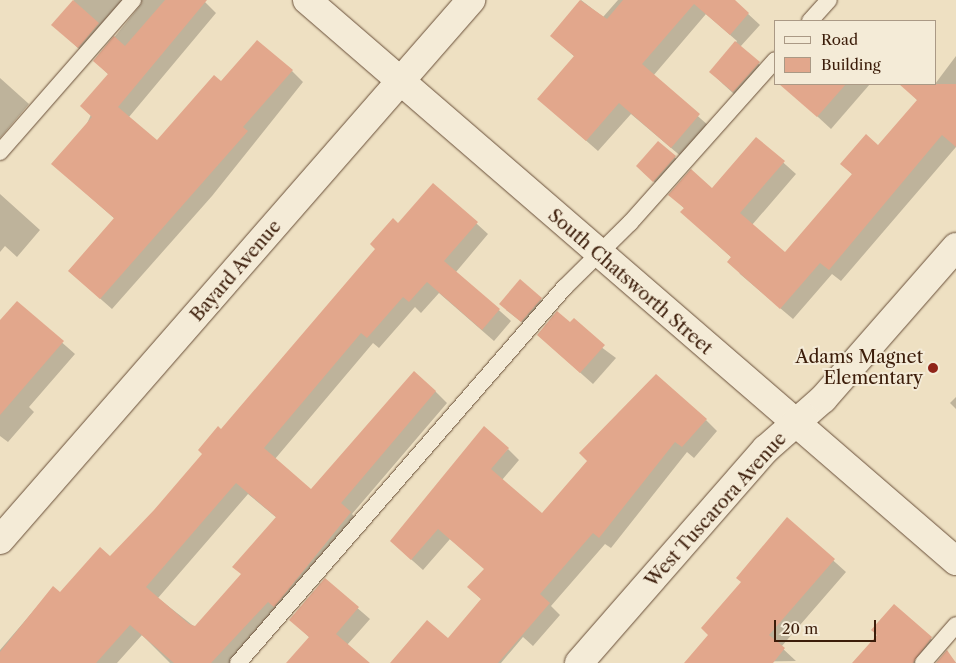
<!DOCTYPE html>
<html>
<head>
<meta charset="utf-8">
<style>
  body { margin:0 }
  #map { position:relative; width:956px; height:663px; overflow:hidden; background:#eee0c2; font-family:"Libre Caslon Text",serif }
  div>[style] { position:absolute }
  .shadow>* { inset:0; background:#0003 }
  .building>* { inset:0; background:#e2a78c }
  .roads { filter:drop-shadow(0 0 1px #684e38) drop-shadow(0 0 1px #684e38) }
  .service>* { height:16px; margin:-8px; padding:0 8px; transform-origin:8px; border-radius:8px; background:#f4ebd7 }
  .minor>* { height:28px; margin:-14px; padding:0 14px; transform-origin:14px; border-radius:14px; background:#f4ebd7 }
  .dots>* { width:14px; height:14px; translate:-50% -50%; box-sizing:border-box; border:2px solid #f4ebd7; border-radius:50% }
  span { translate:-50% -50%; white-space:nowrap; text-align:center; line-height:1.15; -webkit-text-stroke:4px #f4ebd7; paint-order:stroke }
  .street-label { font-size:18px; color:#3c1d0a }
  .poi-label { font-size:18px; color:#3c1d0a }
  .right { translate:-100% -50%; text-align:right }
  .legend { position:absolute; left:774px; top:20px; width:162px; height:65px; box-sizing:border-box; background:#f4ebd7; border:1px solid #aa9985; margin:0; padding:6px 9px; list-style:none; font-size:15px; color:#3c1d0a }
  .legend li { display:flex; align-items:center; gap:10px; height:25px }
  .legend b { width:25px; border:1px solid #aa9985 }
  .scale { position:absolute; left:774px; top:620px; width:102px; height:22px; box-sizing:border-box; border:2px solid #3c1d0a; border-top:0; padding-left:6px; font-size:15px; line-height:18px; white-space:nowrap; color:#3c1d0a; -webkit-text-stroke:4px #f4ebd7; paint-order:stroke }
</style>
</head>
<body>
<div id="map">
  <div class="shadow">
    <i style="clip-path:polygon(74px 0,203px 0,216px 13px,129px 117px,157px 142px,221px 82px,292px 71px,303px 82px,212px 196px,112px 309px,69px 271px,115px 219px,64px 174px,109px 75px,95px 61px,143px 2px,89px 58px,53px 25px)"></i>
    <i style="clip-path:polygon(581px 0,603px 17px,618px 0,733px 0,760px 25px,740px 47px,771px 75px,745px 104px,723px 84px,711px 72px,737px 41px,706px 14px,653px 76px,710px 127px,683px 158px,631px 114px,598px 151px,551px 110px,575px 57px,552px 36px)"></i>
    <i style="clip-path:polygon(956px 56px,956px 147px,841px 281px,832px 274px,793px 319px,740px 274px,732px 258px,682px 212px,685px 209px,670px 195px,712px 189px,756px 138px,796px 174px,752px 225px,785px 254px,853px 175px,842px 164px,879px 147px,918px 101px,908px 90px,914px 84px,935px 84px)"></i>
    <i style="clip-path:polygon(0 78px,29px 104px,0 138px)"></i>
    <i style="clip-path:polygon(798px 84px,870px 84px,831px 129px,791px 92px)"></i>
    <i style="clip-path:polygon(658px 142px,681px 163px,660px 187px,643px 172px)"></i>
    <i style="clip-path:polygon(evenodd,433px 184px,488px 234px,456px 272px,511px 321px,494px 341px,439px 293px,421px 313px,415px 307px,379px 348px,373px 343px,275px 459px,311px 491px,435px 391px,447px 403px,352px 514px,361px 524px,240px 663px,170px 663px,142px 635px,117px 663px,0 663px,0 650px,53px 588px,60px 594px,110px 557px,155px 511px,433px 184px,248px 494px,277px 518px,242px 575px,196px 628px,158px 598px,248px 494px)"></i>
    <i style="clip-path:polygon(0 194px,40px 230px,17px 257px,5px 246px,0 252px)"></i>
    <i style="clip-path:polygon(520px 281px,547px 305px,528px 327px,506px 310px)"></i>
    <i style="clip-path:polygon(17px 303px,75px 354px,29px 407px,34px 412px,8px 442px,0 436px,0 322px)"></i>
    <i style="clip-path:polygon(570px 324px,616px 358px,593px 384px,538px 335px)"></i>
    <i style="clip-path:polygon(956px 397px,956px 409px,950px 403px)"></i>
    <i style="clip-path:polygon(706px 420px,717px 431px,694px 458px,687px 452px,611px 548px,605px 544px,551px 606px,560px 615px,533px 646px,523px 637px,501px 663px,391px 663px,448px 640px,482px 600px,469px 587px,485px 569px,450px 539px,423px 570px,403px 552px,508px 449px,519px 460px,502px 480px,542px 515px)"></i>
    <i style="clip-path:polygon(787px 519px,846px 572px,781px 647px,796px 661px,685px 663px,710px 635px)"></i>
    <i style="clip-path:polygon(325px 580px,370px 619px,347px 645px,368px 663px,288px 663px,310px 638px,291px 620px)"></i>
    <i style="clip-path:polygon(894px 606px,939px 646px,925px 663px,854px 663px,878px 635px)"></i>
    <i style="clip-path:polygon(947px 652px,956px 663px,938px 663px)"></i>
  </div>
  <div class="building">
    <i style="clip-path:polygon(73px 0,99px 23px,78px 48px,51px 25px)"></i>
    <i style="clip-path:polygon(165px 0,207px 0,118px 107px,157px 140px,214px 75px,221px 81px,257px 40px,293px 70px,243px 127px,248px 131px,100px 299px,68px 271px,114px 218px,51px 164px,92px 117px,80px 106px,108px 74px,93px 61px,114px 36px,125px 46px)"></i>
    <i style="clip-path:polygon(580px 0,607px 19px,623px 0,735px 0,749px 13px,730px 35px,694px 4px,642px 64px,700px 114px,671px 148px,619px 103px,586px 141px,537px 99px,574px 56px,550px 36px)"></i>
    <i style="clip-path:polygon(735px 41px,760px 62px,733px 92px,709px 72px)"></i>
    <i style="clip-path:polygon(779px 84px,846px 84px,817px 117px)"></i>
    <i style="clip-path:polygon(899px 84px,956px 84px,956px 147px,942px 135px,829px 270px,820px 263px,780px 309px,727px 262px,731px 257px,680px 212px,684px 208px,668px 195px,691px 169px,712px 188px,756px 137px,785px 161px,740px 213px,785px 252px,852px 174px,840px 164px,866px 134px,878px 145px,917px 100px)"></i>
    <i style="clip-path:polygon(658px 141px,676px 156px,653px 182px,636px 166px)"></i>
    <i style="clip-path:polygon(evenodd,433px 183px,478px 222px,444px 261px,500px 309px,482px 330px,427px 282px,409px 302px,403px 297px,367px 338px,361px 333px,264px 448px,311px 489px,414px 371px,436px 391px,341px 503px,351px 512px,274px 607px,268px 602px,211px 663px,174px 663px,130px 625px,96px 663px,0 663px,0 652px,53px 586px,60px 592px,100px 547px,110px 556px,154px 510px,202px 454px,198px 450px,218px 426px,221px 429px,375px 249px,370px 244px,393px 218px,398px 223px,433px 183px,236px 483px,276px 517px,232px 567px,241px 574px,195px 626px,189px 624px,146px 587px,236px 483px)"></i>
    <i style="clip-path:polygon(520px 279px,542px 298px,521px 322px,499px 304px)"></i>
    <i style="clip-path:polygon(17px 301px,64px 341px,0 415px,0 320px)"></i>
    <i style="clip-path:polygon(557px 311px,570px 322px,574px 318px,605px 345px,580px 373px,537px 335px)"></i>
    <i style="clip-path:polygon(656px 374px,707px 419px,682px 447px,675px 442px,599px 538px,593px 533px,540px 594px,550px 603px,498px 663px,390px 663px,427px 620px,448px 638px,481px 599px,467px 587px,484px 569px,438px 529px,411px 560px,390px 541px,484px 426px,509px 448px,491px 469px,542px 513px,587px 461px,579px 453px)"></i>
    <i style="clip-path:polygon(787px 517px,835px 559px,769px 635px,785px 648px,773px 663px,684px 663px,708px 635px,701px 628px,741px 582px,736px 578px)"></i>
    <i style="clip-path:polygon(325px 578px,359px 607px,336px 634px,370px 663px,286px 663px,309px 637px,289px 620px)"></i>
    <i style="clip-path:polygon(894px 604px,932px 637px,913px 663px,852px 663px,877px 635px,871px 630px)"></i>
    <i style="clip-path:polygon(947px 650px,956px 663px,936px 663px)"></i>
  </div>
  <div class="roads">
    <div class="service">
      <i style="left:810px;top:21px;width:28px;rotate:-48deg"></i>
      <i style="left:0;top:152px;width:202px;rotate:-48.8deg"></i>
      <i style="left:238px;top:663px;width:498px;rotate:-49deg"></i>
      <i style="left:565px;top:287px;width:91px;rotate:-44.6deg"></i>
      <i style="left:630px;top:223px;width:218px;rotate:-48.3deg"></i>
      <i style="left:923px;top:663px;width:50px;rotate:-49deg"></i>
    </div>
    <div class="minor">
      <i style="left:307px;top:0;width:858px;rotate:40.84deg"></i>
      <i style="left:0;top:540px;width:717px;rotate:-48.9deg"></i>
      <i style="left:579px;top:663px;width:284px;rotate:-48.9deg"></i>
      <i style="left:766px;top:449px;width:76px;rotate:-41.3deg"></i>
      <i style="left:823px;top:399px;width:202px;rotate:-48.8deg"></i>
    </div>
  </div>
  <div class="dots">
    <i style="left:933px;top:368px;background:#8f2418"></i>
  </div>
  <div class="street-label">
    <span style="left:236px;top:271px;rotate:-49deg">Bayard Avenue</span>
    <span style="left:630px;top:282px;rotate:41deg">South Chatsworth Street</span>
    <span style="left:716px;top:510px;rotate:-48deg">West Tuscarora Avenue</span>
  </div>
  <div class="poi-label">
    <span class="right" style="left:923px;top:368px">Adams Magnet<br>Elementary</span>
  </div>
  <ul class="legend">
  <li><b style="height:6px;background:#f4ebd7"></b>Road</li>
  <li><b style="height:14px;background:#e2a78c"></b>Building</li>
  </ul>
  <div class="scale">20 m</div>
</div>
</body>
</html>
